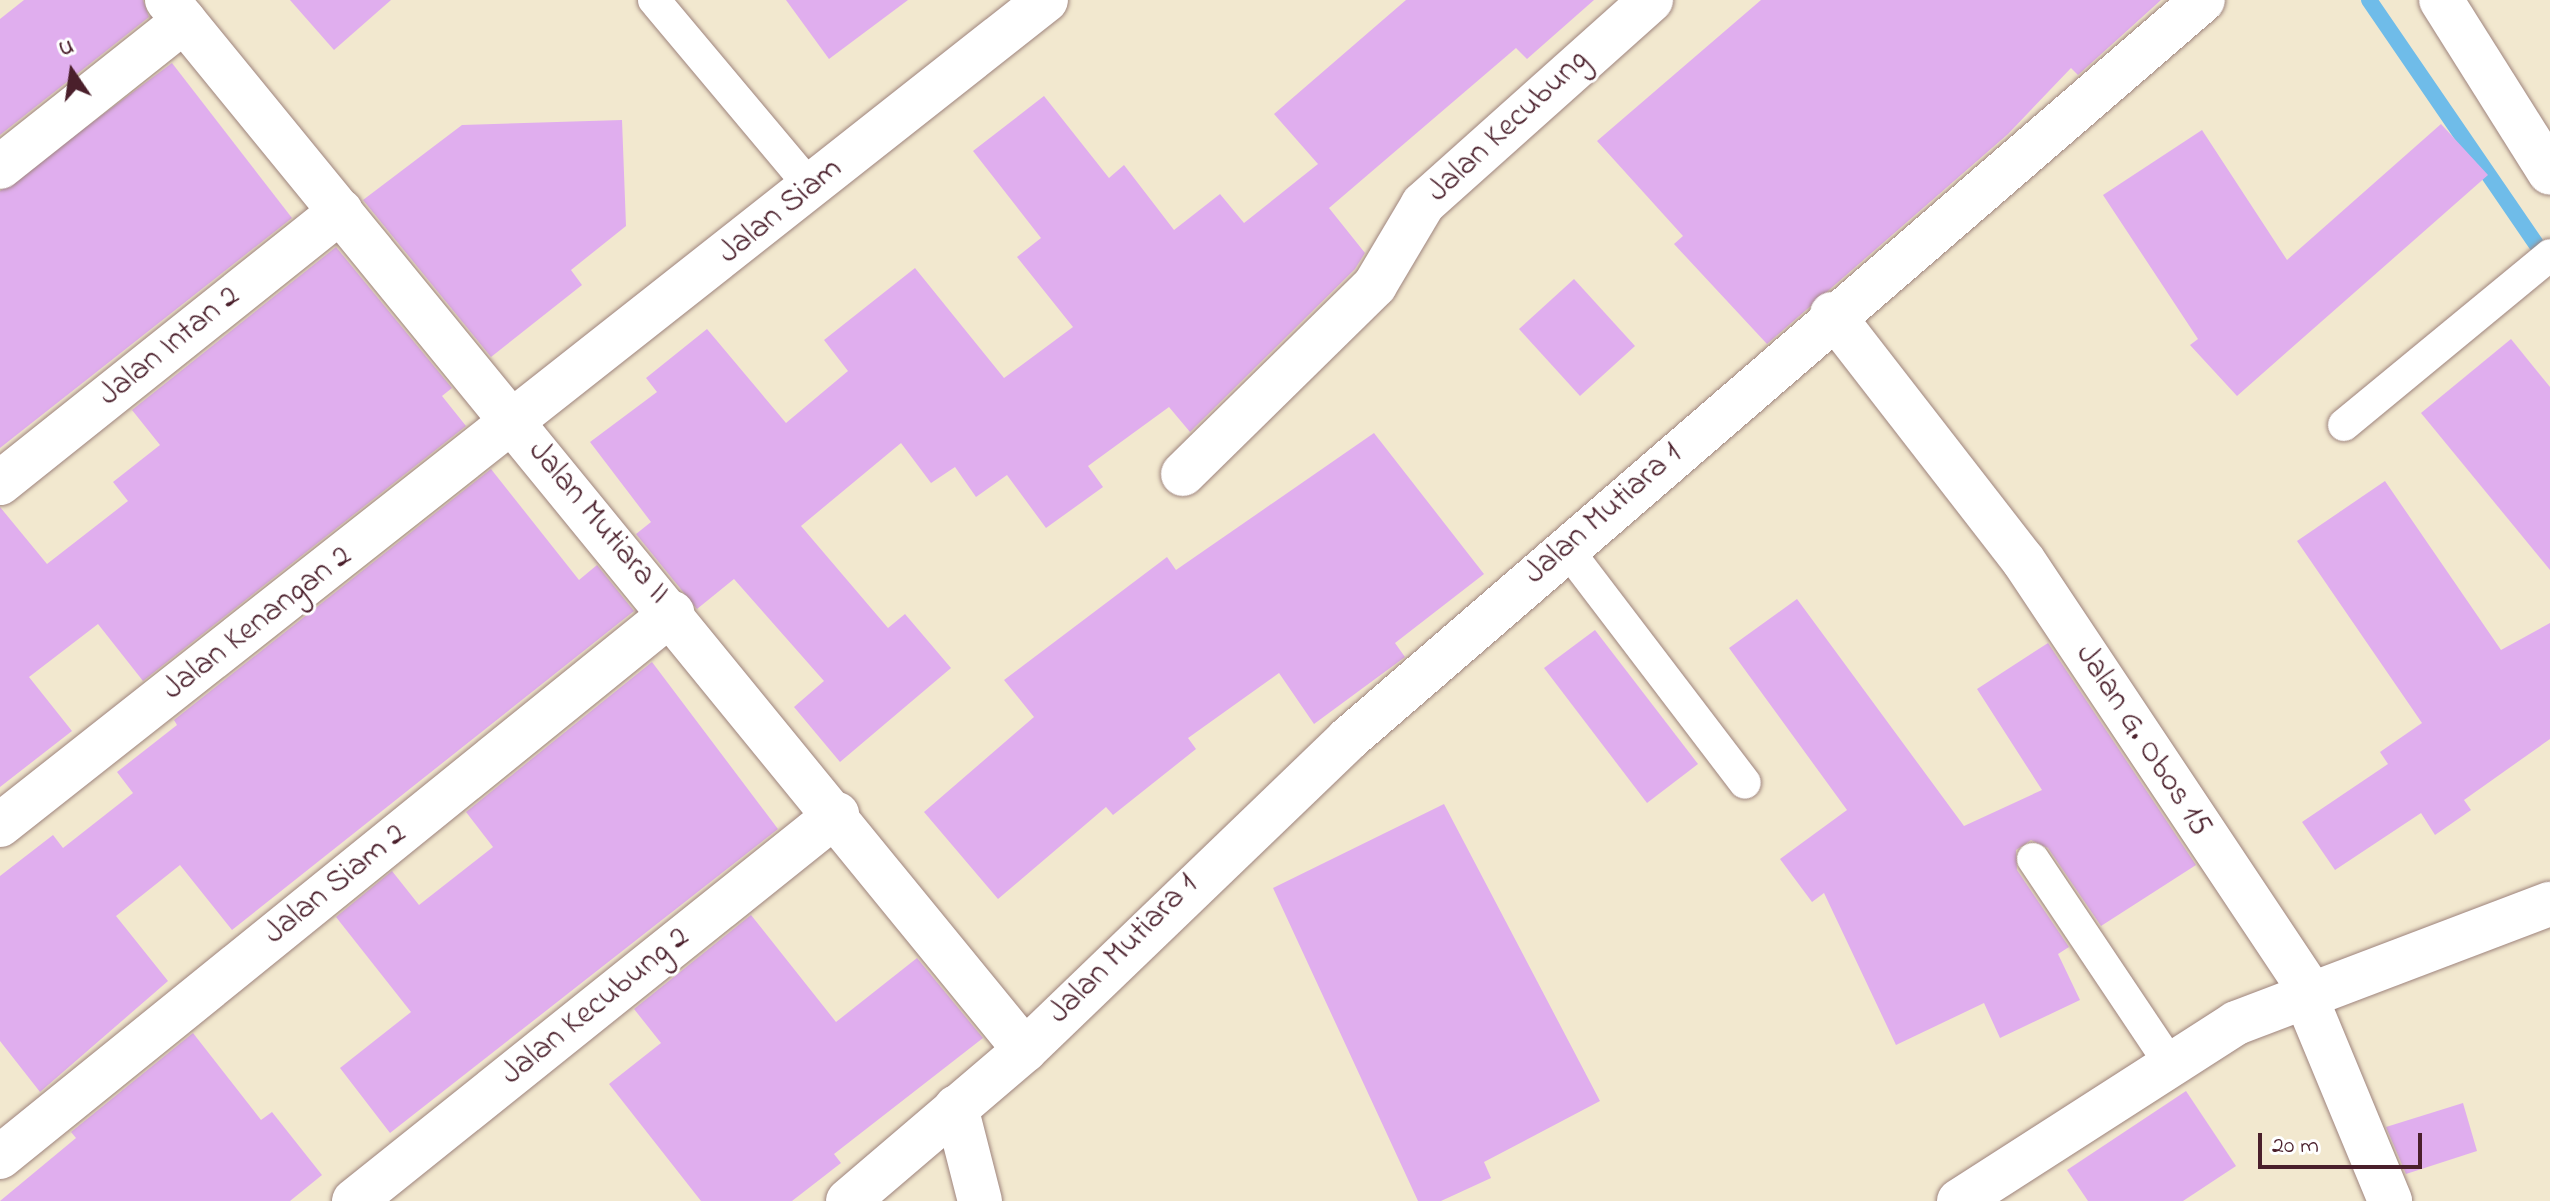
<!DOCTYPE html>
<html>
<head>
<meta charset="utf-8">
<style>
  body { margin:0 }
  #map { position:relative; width:2550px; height:1201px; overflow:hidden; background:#f2e8cf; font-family:"Indie Flower",sans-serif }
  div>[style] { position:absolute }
  .stream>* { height:16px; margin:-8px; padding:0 8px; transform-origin:8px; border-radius:8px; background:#6fbce9 }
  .building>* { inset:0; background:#e0aeee }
  .roads { filter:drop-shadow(0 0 2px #9e847d) drop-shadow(0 0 2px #9e847d) }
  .service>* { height:32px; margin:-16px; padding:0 16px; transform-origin:16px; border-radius:16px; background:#fff }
  .minor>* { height:44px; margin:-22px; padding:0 22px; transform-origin:22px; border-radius:22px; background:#fff }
  .tertiary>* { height:44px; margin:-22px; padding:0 22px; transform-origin:22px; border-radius:22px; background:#fff }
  span { translate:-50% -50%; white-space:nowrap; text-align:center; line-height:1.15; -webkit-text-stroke:6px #fff; paint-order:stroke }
  .street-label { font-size:32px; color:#4a1f2b }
  .north { position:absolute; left:32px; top:32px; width:80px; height:80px; -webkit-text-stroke:6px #fff; paint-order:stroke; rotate:347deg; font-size:22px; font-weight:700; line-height:32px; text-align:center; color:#4a1f2b }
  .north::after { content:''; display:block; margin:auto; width:28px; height:36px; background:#4a1f2b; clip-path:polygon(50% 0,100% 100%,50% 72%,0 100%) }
  .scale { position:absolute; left:2258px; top:1133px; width:164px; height:36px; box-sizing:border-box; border:4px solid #4a1f2b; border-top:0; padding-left:10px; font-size:24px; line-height:28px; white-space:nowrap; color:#4a1f2b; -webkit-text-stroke:6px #fff; paint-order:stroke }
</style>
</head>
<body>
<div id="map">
  <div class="stream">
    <i style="left:2369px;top:0;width:296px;rotate:55.6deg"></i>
  </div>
  <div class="building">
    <i style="clip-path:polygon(24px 0,143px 0,149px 17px,0 135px,0 19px)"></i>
    <i style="clip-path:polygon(290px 0,391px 0,334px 50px)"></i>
    <i style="clip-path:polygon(786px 0,908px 0,829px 59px)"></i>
    <i style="clip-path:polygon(1406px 0,1594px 0,1527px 59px,1516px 48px,1329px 208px,1365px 253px,1355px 269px,1190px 432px,1169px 407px,1088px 466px,1103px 487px,1046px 528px,1007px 475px,976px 497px,955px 467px,931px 483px,901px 443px,801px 526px,888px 628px,905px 614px,951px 668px,840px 762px,794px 707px,824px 681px,734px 579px,697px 609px,636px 534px,651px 522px,590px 442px,657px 392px,646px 378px,707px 329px,786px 423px,848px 371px,824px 340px,915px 268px,1004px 378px,1073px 327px,1017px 257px,1041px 238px,973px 151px,1044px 96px,1109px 178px,1124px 165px,1174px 230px,1220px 194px,1244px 223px,1318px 164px,1274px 114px)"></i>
    <i style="clip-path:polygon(1761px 0,2161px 0,2078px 75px,2071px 68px,2008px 134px,1767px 344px,1674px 244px,1683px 236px,1597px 141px)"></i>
    <i style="clip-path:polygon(172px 63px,292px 218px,0 448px,0 191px)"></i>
    <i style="clip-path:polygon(622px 120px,626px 226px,571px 270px,582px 285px,491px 357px,363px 200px,462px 125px)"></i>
    <i style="clip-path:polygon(2441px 124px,2488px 175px,2237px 396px,2190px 345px,2198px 339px,2103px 195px,2202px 130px,2287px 260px)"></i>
    <i style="clip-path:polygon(336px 247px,452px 388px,442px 396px,466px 426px,143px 681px,98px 624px,29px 677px,72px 731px,0 787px,0 507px,47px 564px,128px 501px,113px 482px,160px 445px,132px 410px)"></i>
    <i style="clip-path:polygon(1574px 279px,1635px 346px,1580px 396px,1519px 329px)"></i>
    <i style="clip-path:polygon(2511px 339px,2550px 387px,2550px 570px,2421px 413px)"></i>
    <i style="clip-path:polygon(1374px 433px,1484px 574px,1395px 643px,1405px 657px,1314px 724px,1279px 673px,1188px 738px,1196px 749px,1113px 815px,1106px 807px,998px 899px,924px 812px,1034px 717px,1004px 680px,1167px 557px,1176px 570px)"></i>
    <i style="clip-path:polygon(491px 469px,579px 580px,597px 565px,634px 611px,232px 930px,180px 865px,116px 916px,168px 981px,40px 1092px,0 1041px,0 876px,53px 835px,63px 848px,133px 793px,117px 772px,177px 725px,174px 720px)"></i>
    <i style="clip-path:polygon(2385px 481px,2501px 650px,2550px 623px,2550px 739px,2464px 800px,2471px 810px,2435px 835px,2421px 813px,2335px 870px,2302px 822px,2388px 764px,2380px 752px,2422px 723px,2297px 541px)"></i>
    <i style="clip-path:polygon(1797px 599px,1964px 826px,2042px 790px,1977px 689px,2048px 643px,2196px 865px,2101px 926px,2048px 848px,2031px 840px,2016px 850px,2017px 870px,2069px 947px,2058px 954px,2080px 1000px,2000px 1038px,1984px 1003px,1896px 1045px,1824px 893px,1812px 902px,1780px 859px,1847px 810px,1729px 648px)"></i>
    <i style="clip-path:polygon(1595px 630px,1698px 764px,1647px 803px,1544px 668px)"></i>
    <i style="clip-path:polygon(652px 662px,778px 829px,390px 1133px,340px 1068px,411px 1012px,336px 917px,392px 871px,419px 905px,493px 847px,466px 812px)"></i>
    <i style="clip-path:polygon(1444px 804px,1600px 1101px,1484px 1162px,1491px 1178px,1441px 1201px,1418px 1201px,1273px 888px)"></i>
    <i style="clip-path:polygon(751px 915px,836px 1022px,917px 958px,983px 1038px,834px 1154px,841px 1163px,792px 1201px,701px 1201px,609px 1084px,661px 1043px,634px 1009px)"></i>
    <i style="clip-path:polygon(193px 1033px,261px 1120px,272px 1112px,322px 1175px,290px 1201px,0 1201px,76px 1138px,71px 1132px)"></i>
    <i style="clip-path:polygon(2186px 1091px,2236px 1166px,2183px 1201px,2088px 1201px,2067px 1170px)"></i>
    <i style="clip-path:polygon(2463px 1103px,2477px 1151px,2406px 1174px,2386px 1127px)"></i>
  </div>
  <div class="roads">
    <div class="service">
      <i style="left:654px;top:0;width:244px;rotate:50deg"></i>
      <i style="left:2344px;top:425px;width:267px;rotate:-39.5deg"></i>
      <i style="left:1566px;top:548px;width:295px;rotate:52.7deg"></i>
      <i style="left:2033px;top:859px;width:248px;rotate:56.2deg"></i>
    </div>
    <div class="minor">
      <i style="left:167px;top:0;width:1356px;rotate:50.75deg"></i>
      <i style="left:0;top:167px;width:235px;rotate:-38.4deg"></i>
      <i style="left:1832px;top:314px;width:311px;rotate:52.2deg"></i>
      <i style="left:2023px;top:560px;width:518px;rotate:56.34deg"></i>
      <i style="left:2310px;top:991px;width:14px;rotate:94deg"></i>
      <i style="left:2309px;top:1005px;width:212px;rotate:67.5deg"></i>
      <i style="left:1183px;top:474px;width:269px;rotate:-44.5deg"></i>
      <i style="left:1375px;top:285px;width:94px;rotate:-59.3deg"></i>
      <i style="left:1423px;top:204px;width:306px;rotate:-41.8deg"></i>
      <i style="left:0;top:483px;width:436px;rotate:-38.6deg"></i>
      <i style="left:0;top:825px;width:1332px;rotate:-38.26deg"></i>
      <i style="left:956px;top:1107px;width:97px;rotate:75.7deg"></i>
      <i style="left:0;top:1157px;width:865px;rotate:-38.99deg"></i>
      <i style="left:354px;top:1201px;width:619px;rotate:-38.7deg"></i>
      <i style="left:848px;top:1201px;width:233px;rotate:-40.5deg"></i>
      <i style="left:1025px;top:1050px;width:448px;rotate:-43.9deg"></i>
      <i style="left:1348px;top:739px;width:1130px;rotate:-40.84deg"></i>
      <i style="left:1959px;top:1201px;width:329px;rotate:-32.7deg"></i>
      <i style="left:2236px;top:1023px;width:336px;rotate:-20.8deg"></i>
    </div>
    <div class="tertiary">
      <i style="left:2441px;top:0;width:204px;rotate:57.8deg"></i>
    </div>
  </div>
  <div class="street-label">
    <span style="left:1509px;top:127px;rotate:-43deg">Jalan Kecubung</span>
    <span style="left:781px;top:212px;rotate:-39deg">Jalan Siam</span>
    <span style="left:170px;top:347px;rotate:-39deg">Jalan Intan 2</span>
    <span style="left:1604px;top:515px;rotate:-41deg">Jalan Mutiara 1</span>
    <span style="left:598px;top:523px;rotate:50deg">Jalan Mutiara II</span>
    <span style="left:258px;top:624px;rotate:-38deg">Jalan Kenangan 2</span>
    <span style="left:2142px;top:741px;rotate:57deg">Jalan G. Obos 15</span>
    <span style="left:336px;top:885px;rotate:-39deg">Jalan Siam 2</span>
    <span style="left:1124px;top:950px;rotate:-45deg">Jalan Mutiara 1</span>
    <span style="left:596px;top:1007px;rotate:-39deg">Jalan Kecubung 2</span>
  </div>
  <div class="north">U</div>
  <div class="scale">20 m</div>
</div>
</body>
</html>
